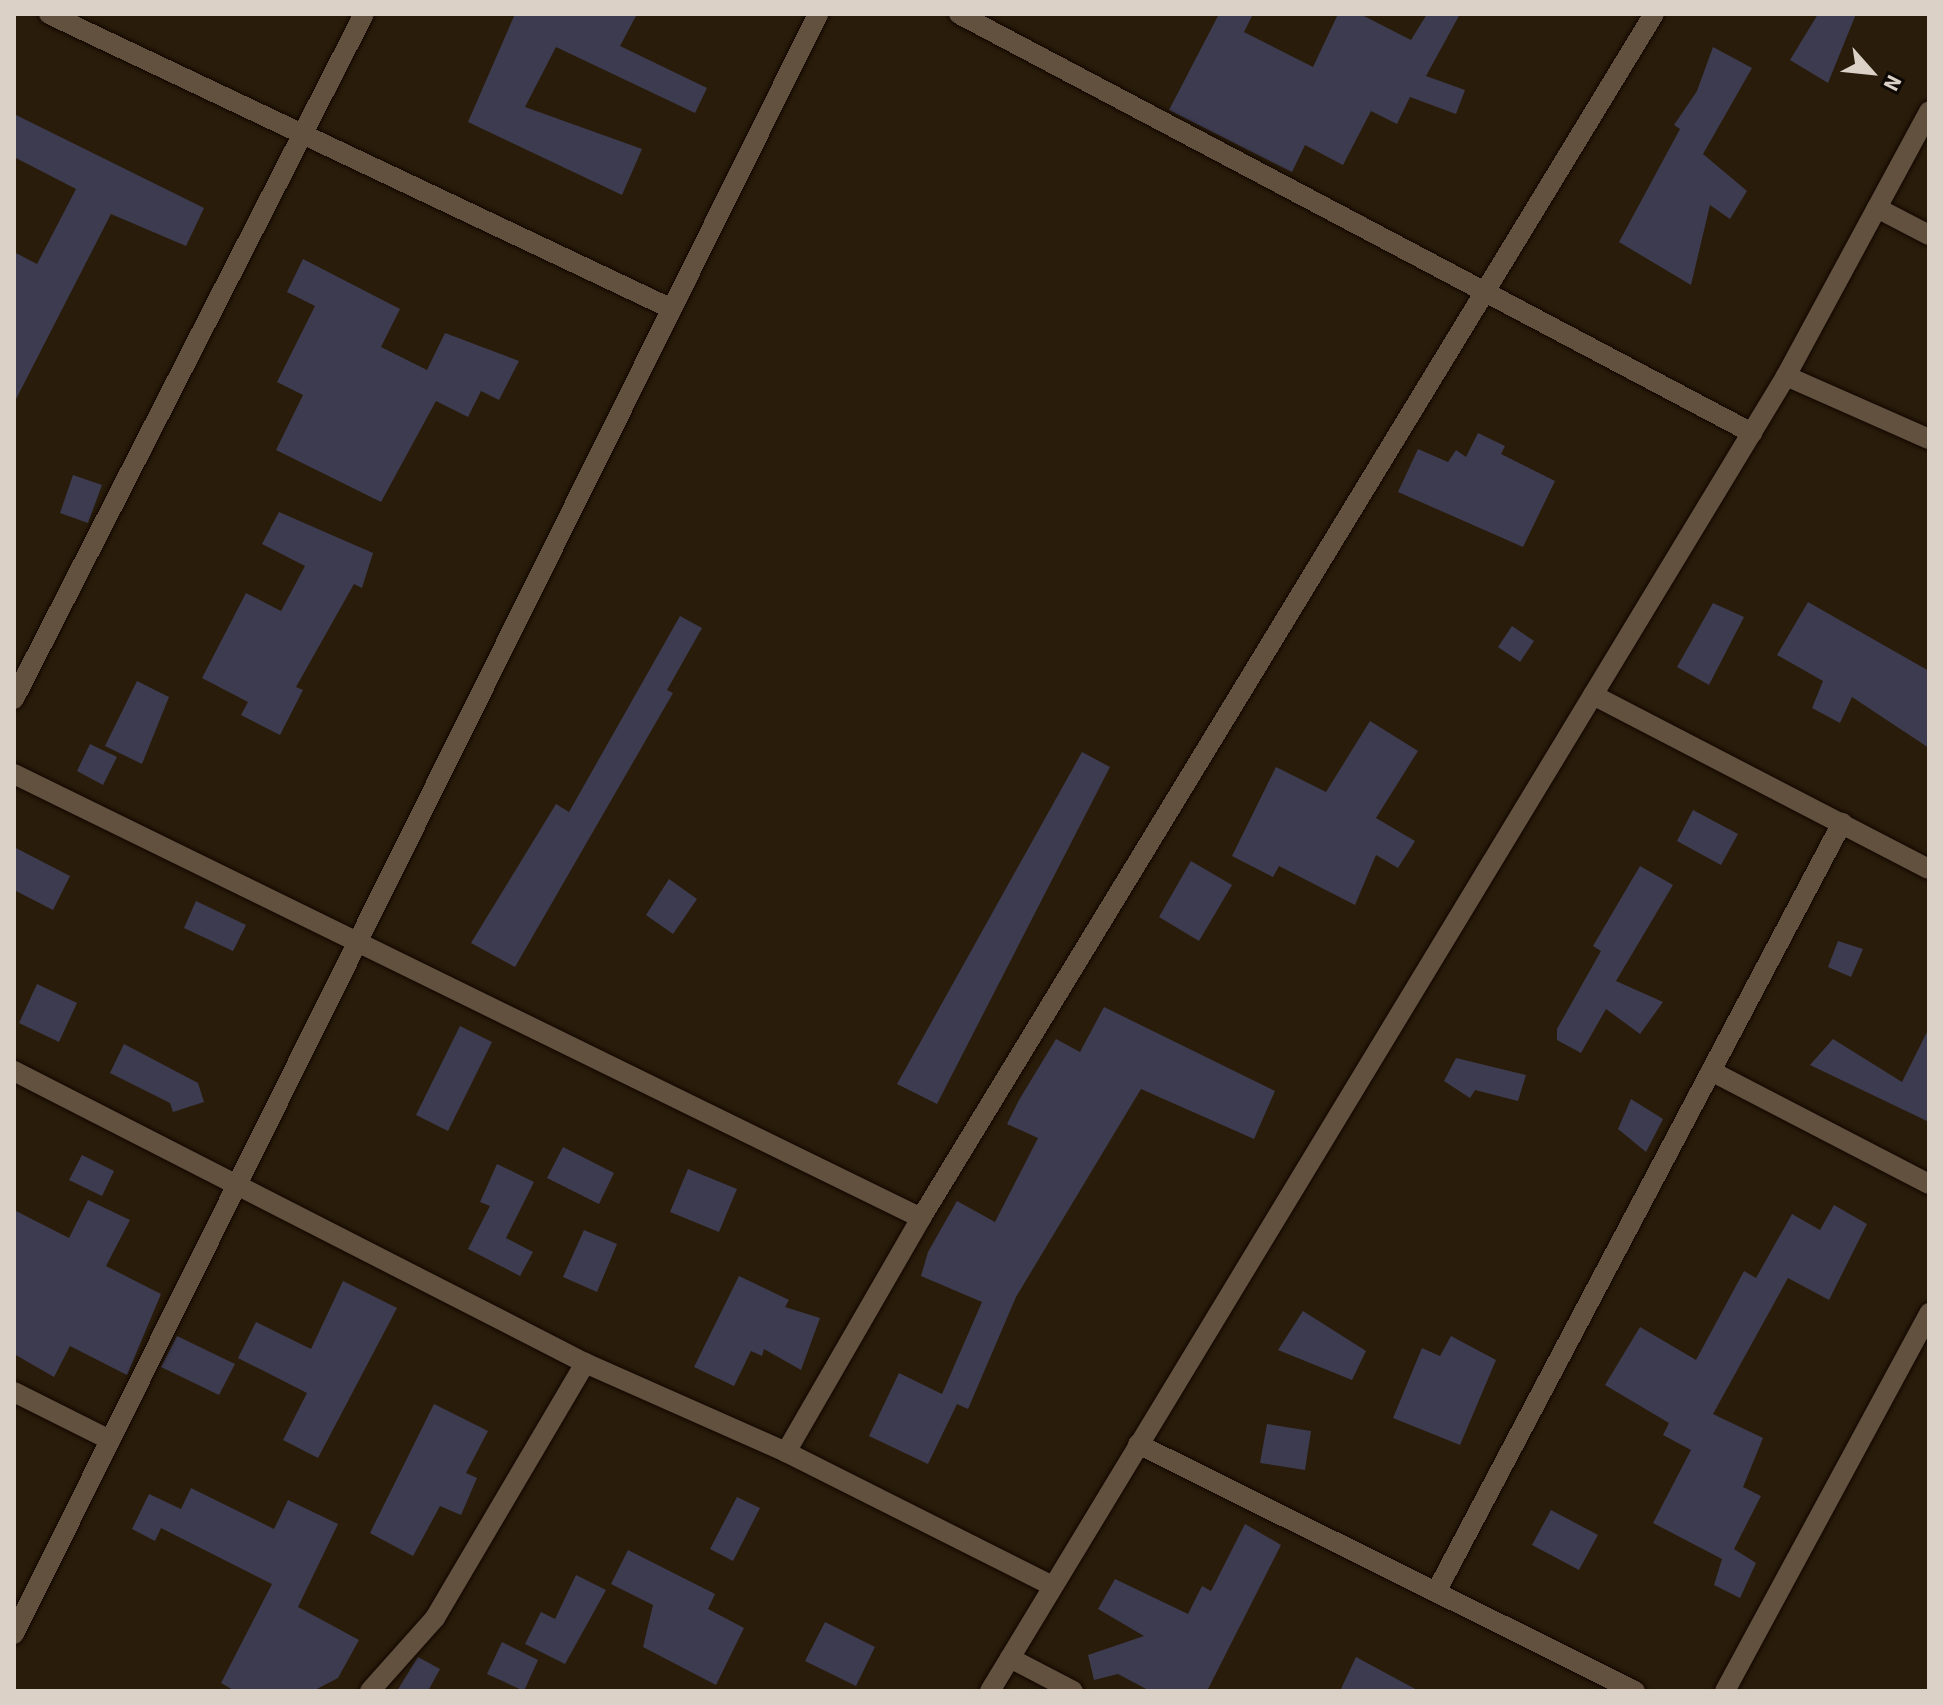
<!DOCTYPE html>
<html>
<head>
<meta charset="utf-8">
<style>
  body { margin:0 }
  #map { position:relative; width:1943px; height:1705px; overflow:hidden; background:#291c0a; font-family:"Source Sans 3",sans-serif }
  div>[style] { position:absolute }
  .building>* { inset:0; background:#3d3b50 }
  .roads { filter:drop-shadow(0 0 2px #110600) drop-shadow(0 0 2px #110600) }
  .minor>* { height:20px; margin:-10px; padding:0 10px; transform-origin:10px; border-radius:10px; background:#61513e }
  span { translate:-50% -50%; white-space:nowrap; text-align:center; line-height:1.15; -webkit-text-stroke:6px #0d0803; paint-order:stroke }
  .frame { position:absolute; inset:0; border:16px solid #dbd1c7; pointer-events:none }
  .north { position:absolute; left:1831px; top:32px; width:80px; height:80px; -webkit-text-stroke:6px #0d0803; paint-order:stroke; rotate:117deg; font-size:22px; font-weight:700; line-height:32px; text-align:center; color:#dbd1c7 }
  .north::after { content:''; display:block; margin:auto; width:28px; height:36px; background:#dbd1c7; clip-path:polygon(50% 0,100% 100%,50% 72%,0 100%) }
</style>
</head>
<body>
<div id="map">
  <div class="building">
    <i style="clip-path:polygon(515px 14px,637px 14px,620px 46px,707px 88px,695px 113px,556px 47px,525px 107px,642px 149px,622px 195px,468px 122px)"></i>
    <i style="clip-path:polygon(1219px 14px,1253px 14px,1244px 32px,1313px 67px,1338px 14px,1360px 14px,1411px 40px,1427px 14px,1460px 14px,1426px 76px,1465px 90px,1456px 114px,1410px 97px,1397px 124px,1371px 111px,1343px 165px,1305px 145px,1292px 172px,1169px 110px)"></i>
    <i style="clip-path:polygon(1818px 14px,1856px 14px,1828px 83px,1790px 60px)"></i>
    <i style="clip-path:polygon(1713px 47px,1752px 68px,1703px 154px,1747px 191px,1730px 219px,1710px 205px,1691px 285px,1619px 242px,1680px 129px,1674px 125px,1697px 91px)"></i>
    <i style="clip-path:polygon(14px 114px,204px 208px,186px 246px,111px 214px,14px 403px,14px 252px,37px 264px,76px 189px,14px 157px)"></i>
    <i style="clip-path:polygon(303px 259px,400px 309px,381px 347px,427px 370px,445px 333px,519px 361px,499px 400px,481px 391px,468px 417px,436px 401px,381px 502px,276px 450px,303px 395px,277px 382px,315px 306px,287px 292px)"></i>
    <i style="clip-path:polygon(1478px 433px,1505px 446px,1501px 454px,1555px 481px,1523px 547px,1398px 492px,1418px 449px,1448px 462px,1456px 450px,1466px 457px)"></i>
    <i style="clip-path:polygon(73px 475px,102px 485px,88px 523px,60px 513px)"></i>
    <i style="clip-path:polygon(279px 512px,373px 553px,362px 588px,354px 584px,296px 687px,303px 690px,280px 735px,241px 715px,248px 702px,202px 678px,246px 593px,281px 611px,305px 566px,262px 544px)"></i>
    <i style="clip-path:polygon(1808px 602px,1929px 671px,1929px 748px,1852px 697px,1840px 723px,1812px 708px,1823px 681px,1777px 655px)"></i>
    <i style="clip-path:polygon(1713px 603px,1744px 617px,1709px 685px,1677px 667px)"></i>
    <i style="clip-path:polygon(680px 616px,702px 628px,667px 690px,673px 693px,515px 967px,471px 943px,556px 804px,569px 812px)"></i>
    <i style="clip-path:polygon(1512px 626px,1534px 641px,1520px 662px,1498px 647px)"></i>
    <i style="clip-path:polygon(137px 681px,169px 697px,142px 764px,105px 746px)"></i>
    <i style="clip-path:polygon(1370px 721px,1418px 751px,1376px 818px,1415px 841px,1398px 868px,1376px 855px,1355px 905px,1279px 866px,1273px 877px,1232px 856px,1276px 767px,1326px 792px)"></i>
    <i style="clip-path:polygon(90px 744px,117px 757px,103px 785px,77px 771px)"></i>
    <i style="clip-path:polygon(1082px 752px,1110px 767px,937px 1104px,897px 1084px)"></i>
    <i style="clip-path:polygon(1693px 810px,1738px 834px,1721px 865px,1677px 841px)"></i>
    <i style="clip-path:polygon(14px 847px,70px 876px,53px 910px,14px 890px)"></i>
    <i style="clip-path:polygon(1191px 861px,1232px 885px,1199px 941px,1159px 917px)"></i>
    <i style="clip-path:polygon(1640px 866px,1673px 885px,1616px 981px,1663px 1002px,1640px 1034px,1606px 1009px,1581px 1053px,1557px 1040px,1557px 1029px,1601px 951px,1593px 946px)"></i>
    <i style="clip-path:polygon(669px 879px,697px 899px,673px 934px,646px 915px)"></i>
    <i style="clip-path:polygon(196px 901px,246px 925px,233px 951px,184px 928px)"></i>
    <i style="clip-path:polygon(1838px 941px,1863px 949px,1851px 977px,1828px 967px)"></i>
    <i style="clip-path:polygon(37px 984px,77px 1003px,59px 1042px,19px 1023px)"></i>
    <i style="clip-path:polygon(1104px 1007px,1275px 1091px,1254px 1139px,1141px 1089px,1016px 1297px,968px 1409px,957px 1404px,928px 1464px,869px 1436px,899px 1373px,942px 1394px,982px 1302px,921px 1276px,928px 1252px,957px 1201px,995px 1222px,1038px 1138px,1007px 1124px,1019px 1100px,1056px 1039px,1080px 1052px)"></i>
    <i style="clip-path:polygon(460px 1026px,492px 1042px,448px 1131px,416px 1115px)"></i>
    <i style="clip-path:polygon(1929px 1028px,1929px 1122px,1810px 1065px,1833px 1039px,1902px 1082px)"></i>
    <i style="clip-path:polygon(124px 1044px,198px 1083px,204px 1102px,173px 1112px,170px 1103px,110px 1073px)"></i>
    <i style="clip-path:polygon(1456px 1058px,1526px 1075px,1518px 1101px,1475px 1090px,1470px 1098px,1444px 1081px)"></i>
    <i style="clip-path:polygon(1631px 1099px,1663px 1119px,1646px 1152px,1618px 1129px)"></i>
    <i style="clip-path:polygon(563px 1147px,614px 1173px,599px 1204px,547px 1178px)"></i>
    <i style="clip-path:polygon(82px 1155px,114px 1171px,102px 1196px,69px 1180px)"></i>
    <i style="clip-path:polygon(497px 1164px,534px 1182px,506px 1238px,533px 1252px,520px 1276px,468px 1249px,490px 1206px,480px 1202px)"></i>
    <i style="clip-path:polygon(688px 1169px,737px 1189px,719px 1232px,670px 1212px)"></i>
    <i style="clip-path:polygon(88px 1200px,130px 1220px,106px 1266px,161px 1294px,127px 1375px,70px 1346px,54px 1377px,14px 1354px,14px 1210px,69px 1238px)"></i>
    <i style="clip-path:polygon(1834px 1205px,1867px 1224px,1829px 1300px,1788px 1278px,1713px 1414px,1763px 1438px,1743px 1487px,1761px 1496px,1734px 1549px,1756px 1563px,1740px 1598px,1714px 1585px,1722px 1559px,1653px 1523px,1691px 1450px,1663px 1435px,1669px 1423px,1605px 1385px,1640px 1327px,1696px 1360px,1744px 1271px,1756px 1278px,1792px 1214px,1820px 1230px)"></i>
    <i style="clip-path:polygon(584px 1230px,617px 1244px,597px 1292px,563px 1277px)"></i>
    <i style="clip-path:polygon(739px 1276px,789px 1300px,785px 1307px,820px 1318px,801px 1370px,764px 1349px,762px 1356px,751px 1351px,734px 1386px,694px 1367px)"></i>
    <i style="clip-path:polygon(343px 1281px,397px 1308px,318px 1458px,283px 1440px,307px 1393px,238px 1358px,256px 1322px,311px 1349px)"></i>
    <i style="clip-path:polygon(1303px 1311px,1366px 1351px,1352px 1380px,1278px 1350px)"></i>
    <i style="clip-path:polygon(177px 1336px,235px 1364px,219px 1395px,161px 1367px)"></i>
    <i style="clip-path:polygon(1451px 1336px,1496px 1360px,1460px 1445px,1393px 1418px,1422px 1348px,1440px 1356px)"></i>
    <i style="clip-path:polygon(434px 1404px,488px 1431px,466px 1473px,477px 1478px,461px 1515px,440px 1506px,413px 1556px,370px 1533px)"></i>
    <i style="clip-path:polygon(1267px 1424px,1311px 1431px,1305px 1470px,1260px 1463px)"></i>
    <i style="clip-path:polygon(191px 1488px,274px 1529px,288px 1500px,338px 1524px,298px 1607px,359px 1640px,338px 1678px,313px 1691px,235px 1691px,221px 1683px,272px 1584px,161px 1528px,155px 1541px,132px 1529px,149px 1494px,181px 1509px)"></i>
    <i style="clip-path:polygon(737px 1497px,760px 1508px,733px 1561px,710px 1549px)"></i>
    <i style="clip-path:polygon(1551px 1510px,1598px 1535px,1579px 1570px,1532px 1545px)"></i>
    <i style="clip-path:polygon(1245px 1524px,1281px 1545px,1207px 1691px,1150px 1691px,1118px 1674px,1094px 1680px,1088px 1655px,1144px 1636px,1098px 1609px,1115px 1579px,1188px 1614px,1202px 1586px,1211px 1591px)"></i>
    <i style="clip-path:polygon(628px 1550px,715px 1594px,708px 1609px,744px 1628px,716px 1685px,643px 1647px,653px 1605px,611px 1584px)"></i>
    <i style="clip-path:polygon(576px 1575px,606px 1590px,565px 1664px,525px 1644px,541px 1612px,555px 1619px)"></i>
    <i style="clip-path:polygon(825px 1622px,875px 1647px,856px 1686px,805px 1661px)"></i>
    <i style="clip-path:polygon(502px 1642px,538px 1660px,524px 1691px,487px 1674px)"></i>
    <i style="clip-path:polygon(418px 1657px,440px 1669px,428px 1691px,397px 1691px)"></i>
    <i style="clip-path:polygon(1356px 1657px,1419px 1691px,1340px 1691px)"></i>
  </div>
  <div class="roads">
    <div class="minor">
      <i style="left:49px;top:14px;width:689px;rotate:25.34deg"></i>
      <i style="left:959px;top:14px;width:897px;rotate:27.85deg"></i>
      <i style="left:1877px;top:208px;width:59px;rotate:27.4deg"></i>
      <i style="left:1786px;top:376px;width:156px;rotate:23.8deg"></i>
      <i style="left:1593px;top:695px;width:378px;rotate:27.4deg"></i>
      <i style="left:14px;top:699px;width:769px;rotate:-62.94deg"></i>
      <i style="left:14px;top:774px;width:1010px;rotate:26.08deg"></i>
      <i style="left:14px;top:1071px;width:641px;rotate:27.08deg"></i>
      <i style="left:585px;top:1363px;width:220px;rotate:23.9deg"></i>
      <i style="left:786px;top:1452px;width:297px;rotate:26.7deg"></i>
      <i style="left:1711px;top:1071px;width:246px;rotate:27.4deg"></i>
      <i style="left:14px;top:1392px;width:107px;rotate:26.6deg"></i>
      <i style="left:1138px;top:1444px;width:555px;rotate:26.43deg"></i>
      <i style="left:786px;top:1452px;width:270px;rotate:-60deg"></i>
      <i style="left:921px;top:1218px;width:1410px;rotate:-58.67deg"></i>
      <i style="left:1436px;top:1592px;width:870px;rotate:-62.17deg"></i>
      <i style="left:14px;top:1634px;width:1809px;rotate:-63.6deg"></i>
      <i style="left:1010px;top:1658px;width:71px;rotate:27.6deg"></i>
      <i style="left:370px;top:1691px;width:98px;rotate:-48.3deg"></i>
      <i style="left:435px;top:1618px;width:296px;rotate:-59.5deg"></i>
      <i style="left:990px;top:1691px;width:1537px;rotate:-58.81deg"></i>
      <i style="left:1786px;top:376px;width:301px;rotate:-61.6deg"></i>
      <i style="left:1725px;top:1691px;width:430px;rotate:-61.6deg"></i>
    </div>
  </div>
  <div class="frame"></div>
  <div class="north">N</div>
</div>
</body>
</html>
